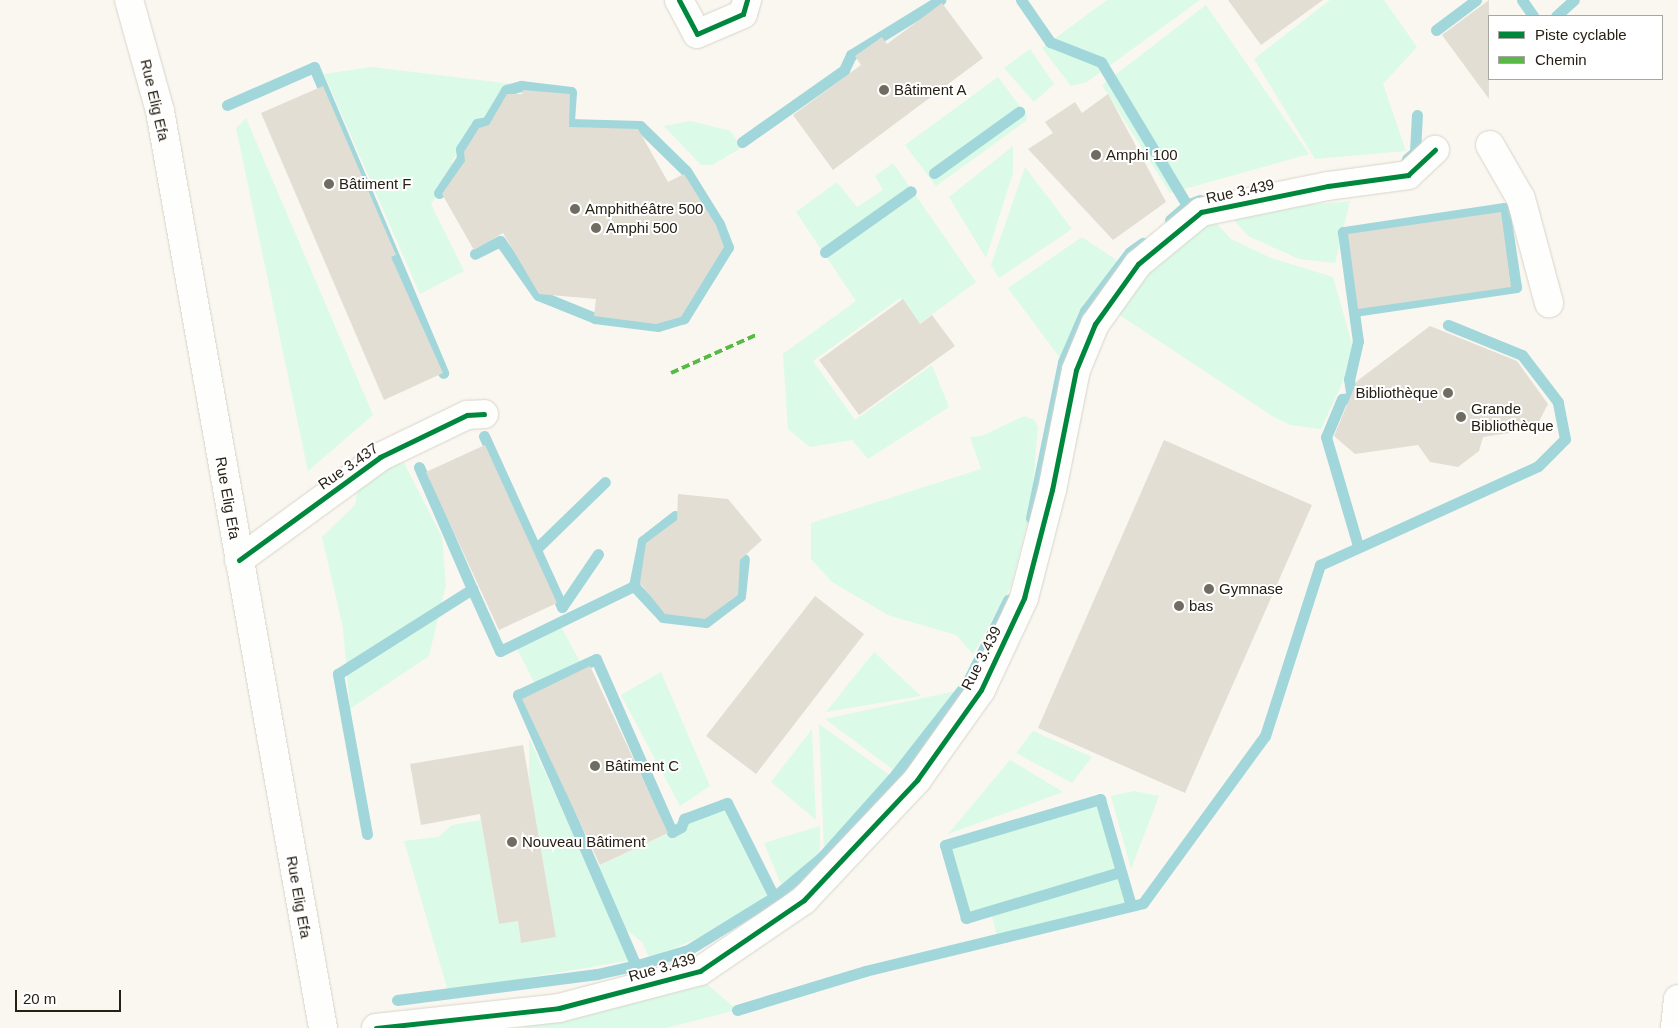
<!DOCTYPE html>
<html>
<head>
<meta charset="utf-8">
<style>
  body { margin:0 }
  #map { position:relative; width:1678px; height:1028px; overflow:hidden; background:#faf7f0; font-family:Helvetica,sans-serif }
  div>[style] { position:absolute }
  .green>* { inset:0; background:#dbfae7 }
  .stream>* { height:11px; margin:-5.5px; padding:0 5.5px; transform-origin:5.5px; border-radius:5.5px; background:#a1d7da }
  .building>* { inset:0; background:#e2ded4 }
  .roads { filter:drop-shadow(0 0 1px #d8d4cb) drop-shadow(0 0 1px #d8d4cb) }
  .minor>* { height:28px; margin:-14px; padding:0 14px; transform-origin:14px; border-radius:14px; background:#fefefd }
  .major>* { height:28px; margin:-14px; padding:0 14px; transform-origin:14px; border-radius:14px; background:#fefefd }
  .quiet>* { height:4px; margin-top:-2px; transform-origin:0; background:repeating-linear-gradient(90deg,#58b947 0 8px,transparent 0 12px) }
  .cycleway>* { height:5px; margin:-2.5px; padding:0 2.5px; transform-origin:2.5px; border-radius:2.5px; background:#00873e }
  .dots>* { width:14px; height:14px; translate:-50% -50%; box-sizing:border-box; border:2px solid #fff; border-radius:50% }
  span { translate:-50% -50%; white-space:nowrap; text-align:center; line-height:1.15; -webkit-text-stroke:4px #fff; paint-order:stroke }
  .poi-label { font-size:15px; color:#272115 }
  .left { translate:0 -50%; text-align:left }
  .right { translate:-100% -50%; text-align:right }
  .street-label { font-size:15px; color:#272115 }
  .legend { position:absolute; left:1488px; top:15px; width:175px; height:65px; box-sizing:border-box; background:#fff; border:1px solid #a9a6a1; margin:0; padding:6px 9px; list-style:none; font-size:15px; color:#272115 }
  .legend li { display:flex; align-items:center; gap:10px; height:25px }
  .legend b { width:25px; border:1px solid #a9a6a1 }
  .scale { position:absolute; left:15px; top:990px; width:106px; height:22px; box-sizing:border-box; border:2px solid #272115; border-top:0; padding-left:6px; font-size:15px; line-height:18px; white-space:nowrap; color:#272115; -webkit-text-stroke:4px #fff; paint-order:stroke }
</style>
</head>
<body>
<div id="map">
  <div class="green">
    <i style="clip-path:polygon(1107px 0,1200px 0,1087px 82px,1071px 86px,1042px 48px)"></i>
    <i style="clip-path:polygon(1330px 0,1384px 0,1417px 47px,1383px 84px,1406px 151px,1315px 159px,1254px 59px)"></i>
    <i style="clip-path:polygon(1206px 5px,1309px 154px,1170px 193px,1102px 85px)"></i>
    <i style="clip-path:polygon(1030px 49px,1054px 84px,1034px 102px,1004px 68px)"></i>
    <i style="clip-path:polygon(372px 67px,521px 85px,512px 103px,497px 102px,478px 134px,468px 137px,452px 161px,454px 170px,431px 204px,464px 271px,420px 294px,324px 74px)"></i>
    <i style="clip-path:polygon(998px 77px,1027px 116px,1026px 121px,936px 186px,905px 145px)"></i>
    <i style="clip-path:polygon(246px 118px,373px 415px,308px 471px,236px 128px)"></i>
    <i style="clip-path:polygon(691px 121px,731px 131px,741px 148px,712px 165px,701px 165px,664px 126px)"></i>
    <i style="clip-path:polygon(1013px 146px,1013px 173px,986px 258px,949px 197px)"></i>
    <i style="clip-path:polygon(893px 163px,976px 282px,919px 324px,900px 298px,813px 361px,855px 420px,932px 365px,949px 407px,868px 459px,852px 440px,810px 447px,788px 429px,783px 354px,856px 301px,796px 212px,837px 182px,857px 207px,883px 190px,875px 176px)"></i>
    <i style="clip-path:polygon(1025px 167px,1072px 229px,999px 278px,991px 265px)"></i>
    <i style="clip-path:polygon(1350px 201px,1335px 263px,1299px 259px,1248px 236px,1234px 220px,1297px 206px)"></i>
    <i style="clip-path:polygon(1217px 224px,1231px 239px,1271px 258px,1333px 277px,1355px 355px,1321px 429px,1290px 425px,1274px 417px,1118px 314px,1147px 274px,1203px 226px)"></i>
    <i style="clip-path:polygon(1082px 237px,1122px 264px,1085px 311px,1063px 362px,1008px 288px)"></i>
    <i style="clip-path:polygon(1024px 416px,1034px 420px,1038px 427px,1031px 508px,1011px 586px,973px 654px,956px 635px,888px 615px,832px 582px,811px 559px,811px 523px,981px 469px,970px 437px,982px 436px)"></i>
    <i style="clip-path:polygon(404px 463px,442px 537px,446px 585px,429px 656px,350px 709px,343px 628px,322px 537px,355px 505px,358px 489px,371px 467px)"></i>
    <i style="clip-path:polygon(559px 623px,580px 662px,535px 684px,515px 645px)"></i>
    <i style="clip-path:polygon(874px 652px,921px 696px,826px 712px)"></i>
    <i style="clip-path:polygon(661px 672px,710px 786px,680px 806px,621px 695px)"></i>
    <i style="clip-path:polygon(956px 691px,895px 771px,825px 719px)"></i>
    <i style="clip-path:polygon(819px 724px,891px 776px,824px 850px)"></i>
    <i style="clip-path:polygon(812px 729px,816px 820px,771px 782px)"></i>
    <i style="clip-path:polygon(1033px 731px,1092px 757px,1072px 783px,1016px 753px)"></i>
    <i style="clip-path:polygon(529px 738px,632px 960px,448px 991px,404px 841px,438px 837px,452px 825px,481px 820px,499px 924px,518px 921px,521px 943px,556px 937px,529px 778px)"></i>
    <i style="clip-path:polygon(1010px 760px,1063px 792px,948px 834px)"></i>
    <i style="clip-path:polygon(1134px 791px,1159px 796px,1131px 869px,1111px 796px)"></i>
    <i style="clip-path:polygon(1100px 799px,1121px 872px,966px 918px,945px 845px)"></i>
    <i style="clip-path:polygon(725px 802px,763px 883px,774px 898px,736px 921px,650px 959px,642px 942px,626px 929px,623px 930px,593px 869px,681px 827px,684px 819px)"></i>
    <i style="clip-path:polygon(820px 826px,820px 856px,781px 884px,764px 843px)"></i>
    <i style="clip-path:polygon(1118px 878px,1126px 905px,998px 940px,991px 913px)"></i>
    <i style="clip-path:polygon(707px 984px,737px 1010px,666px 1028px,521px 1028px)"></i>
  </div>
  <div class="stream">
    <i style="left:1021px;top:0;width:51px;rotate:55.4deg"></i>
    <i style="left:1050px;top:42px;width:55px;rotate:21.4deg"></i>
    <i style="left:1101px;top:62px;width:167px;rotate:59deg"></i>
    <i style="left:1522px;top:0;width:19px;rotate:55deg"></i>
    <i style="left:1556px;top:16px;width:24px;rotate:-42deg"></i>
    <i style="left:1436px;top:30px;width:50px;rotate:-36.9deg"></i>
    <i style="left:227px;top:105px;width:95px;rotate:-23.6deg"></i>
    <i style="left:314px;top:67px;width:332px;rotate:67.1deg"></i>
    <i style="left:742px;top:142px;width:125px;rotate:-35.2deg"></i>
    <i style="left:844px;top:70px;width:17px;rotate:-65deg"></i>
    <i style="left:851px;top:55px;width:105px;rotate:-31.7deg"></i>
    <i style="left:1407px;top:159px;width:11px;rotate:-41deg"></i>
    <i style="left:1415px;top:152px;width:37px;rotate:-87deg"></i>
    <i style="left:934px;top:173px;width:105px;rotate:-35.7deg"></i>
    <i style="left:439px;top:193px;width:42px;rotate:-56.7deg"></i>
    <i style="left:462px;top:158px;width:9px;rotate:-96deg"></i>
    <i style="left:461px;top:149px;width:30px;rotate:-57deg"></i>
    <i style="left:477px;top:124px;width:10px;rotate:-11deg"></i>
    <i style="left:487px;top:122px;width:37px;rotate:-59deg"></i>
    <i style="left:506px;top:90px;width:16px;rotate:-15deg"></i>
    <i style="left:521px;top:86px;width:50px;rotate:6.8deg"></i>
    <i style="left:571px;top:92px;width:32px;rotate:94deg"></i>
    <i style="left:569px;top:124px;width:71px;rotate:1.6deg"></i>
    <i style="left:640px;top:126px;width:64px;rotate:44.4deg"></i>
    <i style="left:686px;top:171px;width:62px;rotate:58.1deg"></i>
    <i style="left:719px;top:224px;width:25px;rotate:69deg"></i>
    <i style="left:728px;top:247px;width:84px;rotate:121.8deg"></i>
    <i style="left:684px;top:318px;width:27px;rotate:163deg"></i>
    <i style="left:658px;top:326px;width:64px;rotate:-172.8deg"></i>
    <i style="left:595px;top:318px;width:61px;rotate:-158deg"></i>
    <i style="left:538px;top:295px;width:66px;rotate:-125.1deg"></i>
    <i style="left:500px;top:241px;width:28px;rotate:153deg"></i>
    <i style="left:1170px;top:220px;width:23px;rotate:-41deg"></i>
    <i style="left:1187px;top:205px;width:14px;rotate:-21deg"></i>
    <i style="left:825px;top:252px;width:105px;rotate:-35.3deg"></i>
    <i style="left:1354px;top:311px;width:164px;rotate:-8.4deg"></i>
    <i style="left:1516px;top:287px;width:80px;rotate:-98.6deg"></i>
    <i style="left:1504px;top:208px;width:163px;rotate:171.5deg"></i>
    <i style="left:1343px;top:232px;width:110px;rotate:82.2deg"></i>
    <i style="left:1358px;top:341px;width:39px;rotate:103deg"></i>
    <i style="left:1349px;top:379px;width:19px;rotate:81deg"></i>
    <i style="left:1352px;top:398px;width:10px;rotate:174deg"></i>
    <i style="left:1342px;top:399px;width:41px;rotate:112.8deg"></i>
    <i style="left:1326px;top:437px;width:114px;rotate:73.6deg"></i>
    <i style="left:484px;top:436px;width:188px;rotate:65.5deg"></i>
    <i style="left:562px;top:607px;width:64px;rotate:-55.8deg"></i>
    <i style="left:419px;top:467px;width:133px;rotate:66.5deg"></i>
    <i style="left:675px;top:516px;width:41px;rotate:142deg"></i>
    <i style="left:643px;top:541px;width:46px;rotate:101.3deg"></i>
    <i style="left:634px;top:586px;width:42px;rotate:46.9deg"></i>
    <i style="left:663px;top:617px;width:43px;rotate:6.6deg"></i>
    <i style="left:706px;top:622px;width:43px;rotate:-37.4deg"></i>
    <i style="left:740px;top:596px;width:37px;rotate:-84deg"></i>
    <i style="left:1031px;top:518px;width:159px;rotate:-78.4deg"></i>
    <i style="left:1063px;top:362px;width:56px;rotate:-66.7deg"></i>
    <i style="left:1085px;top:311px;width:74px;rotate:-52.7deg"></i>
    <i style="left:1130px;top:252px;width:16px;rotate:-35deg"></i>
    <i style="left:536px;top:549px;width:96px;rotate:-44.2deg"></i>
    <i style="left:367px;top:834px;width:163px;rotate:-100.3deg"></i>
    <i style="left:338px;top:674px;width:159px;rotate:-32.4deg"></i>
    <i style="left:472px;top:589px;width:68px;rotate:65.7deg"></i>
    <i style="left:500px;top:651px;width:149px;rotate:-25.9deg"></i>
    <i style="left:1120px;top:872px;width:161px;rotate:163.4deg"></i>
    <i style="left:966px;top:918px;width:76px;rotate:-106deg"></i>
    <i style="left:945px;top:845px;width:162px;rotate:-16.5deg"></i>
    <i style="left:1100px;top:799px;width:111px;rotate:73.8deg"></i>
    <i style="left:636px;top:966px;width:296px;rotate:-113.5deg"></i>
    <i style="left:518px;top:695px;width:86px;rotate:-24.8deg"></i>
    <i style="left:596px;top:659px;width:189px;rotate:66.3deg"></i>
    <i style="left:672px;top:832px;width:10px;rotate:-29deg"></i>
    <i style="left:681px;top:827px;width:9px;rotate:-69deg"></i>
    <i style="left:684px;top:819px;width:46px;rotate:-20.4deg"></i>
    <i style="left:727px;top:803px;width:105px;rotate:63.4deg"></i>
    <i style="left:397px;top:1000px;width:202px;rotate:-7.4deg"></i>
    <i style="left:597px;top:974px;width:45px;rotate:-12.8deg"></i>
    <i style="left:641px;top:964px;width:49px;rotate:-16.6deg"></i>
    <i style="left:688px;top:950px;width:101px;rotate:-31.6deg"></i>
    <i style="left:774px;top:897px;width:62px;rotate:-39.8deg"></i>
    <i style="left:822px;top:857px;width:110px;rotate:-48.3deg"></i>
    <i style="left:895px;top:775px;width:117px;rotate:-52deg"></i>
    <i style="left:967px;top:683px;width:93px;rotate:-63.7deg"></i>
    <i style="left:737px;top:1010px;width:134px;rotate:-16.9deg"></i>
    <i style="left:865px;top:971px;width:286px;rotate:-13.7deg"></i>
    <i style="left:1143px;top:903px;width:207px;rotate:-53.9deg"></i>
    <i style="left:1265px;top:736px;width:180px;rotate:-72.2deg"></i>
    <i style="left:1320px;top:565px;width:239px;rotate:-24.4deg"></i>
    <i style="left:1538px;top:466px;width:38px;rotate:-45deg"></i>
    <i style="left:1565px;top:439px;width:38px;rotate:-101deg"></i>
    <i style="left:1558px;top:402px;width:59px;rotate:-127.5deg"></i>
    <i style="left:1522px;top:355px;width:80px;rotate:-157.9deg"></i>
  </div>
  <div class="building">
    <i style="clip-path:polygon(1228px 0,1323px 0,1261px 45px)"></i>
    <i style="clip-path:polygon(1489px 0,1489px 99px,1442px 35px)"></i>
    <i style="clip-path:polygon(942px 3px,983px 58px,833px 170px,793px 115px,861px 65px,855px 56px,882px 37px,887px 44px)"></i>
    <i style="clip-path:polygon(323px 86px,396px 255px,391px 257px,443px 373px,384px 400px,261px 113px)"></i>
    <i style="clip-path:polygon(523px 90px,570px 94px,569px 127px,638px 129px,668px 182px,684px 174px,716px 225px,724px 247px,681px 317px,656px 324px,594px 316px,596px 299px,539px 294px,503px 233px,474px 250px,442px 194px,465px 161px,464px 152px,479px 128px,489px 125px,507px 94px,522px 94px)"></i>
    <i style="clip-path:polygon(1108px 94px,1166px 202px,1113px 240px,1028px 149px,1053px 133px,1045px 122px,1075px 102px,1082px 113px)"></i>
    <i style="clip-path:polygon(1501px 212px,1511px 287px,1358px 309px,1348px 234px)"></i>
    <i style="clip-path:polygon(903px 299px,920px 324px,932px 315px,955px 346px,859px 415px,819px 360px)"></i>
    <i style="clip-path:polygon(1430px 326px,1517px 361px,1548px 404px,1535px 429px,1483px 437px,1479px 451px,1458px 467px,1430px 462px,1418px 445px,1355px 454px,1334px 436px,1357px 381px)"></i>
    <i style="clip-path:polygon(1164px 440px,1312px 505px,1185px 793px,1038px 728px)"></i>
    <i style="clip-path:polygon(485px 445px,557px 603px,499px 630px,426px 472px)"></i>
    <i style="clip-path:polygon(678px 494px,728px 499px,762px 540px,740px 560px,738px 595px,705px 619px,665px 614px,640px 583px,646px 543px,677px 520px)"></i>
    <i style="clip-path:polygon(815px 596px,864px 634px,756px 774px,706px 736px)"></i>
    <i style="clip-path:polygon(590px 666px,668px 833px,600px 865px,522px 699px)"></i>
    <i style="clip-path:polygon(523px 745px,556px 937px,521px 943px,518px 921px,499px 924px,480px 814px,421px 825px,410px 764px)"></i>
  </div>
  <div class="roads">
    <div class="minor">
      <i style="left:679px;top:0;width:38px;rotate:62deg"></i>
      <i style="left:697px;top:34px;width:50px;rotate:-23.5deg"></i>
      <i style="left:743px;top:14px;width:15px;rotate:-74deg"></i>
      <i style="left:1490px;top:145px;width:62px;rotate:60.1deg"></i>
      <i style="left:1521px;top:199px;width:108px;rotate:74.9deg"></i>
      <i style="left:239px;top:560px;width:175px;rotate:-36.1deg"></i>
      <i style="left:380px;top:457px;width:97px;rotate:-25.8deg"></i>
      <i style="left:467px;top:415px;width:17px;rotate:-3deg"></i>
      <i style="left:376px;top:1028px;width:184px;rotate:-6.2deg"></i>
      <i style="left:559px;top:1008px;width:146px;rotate:-14.7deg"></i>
      <i style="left:700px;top:971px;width:126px;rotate:-34.3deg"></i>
      <i style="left:804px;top:900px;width:165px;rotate:-46.7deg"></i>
      <i style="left:917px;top:780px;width:110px;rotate:-54.6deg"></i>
      <i style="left:981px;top:690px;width:102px;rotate:-64.9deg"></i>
      <i style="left:1024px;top:598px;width:112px;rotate:-75.5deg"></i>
      <i style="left:1052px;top:490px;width:122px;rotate:-78.7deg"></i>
      <i style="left:1076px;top:370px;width:50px;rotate:-67.6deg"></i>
      <i style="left:1095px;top:324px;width:74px;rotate:-54.4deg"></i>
      <i style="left:1138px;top:264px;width:82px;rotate:-39.5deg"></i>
      <i style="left:1201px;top:212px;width:130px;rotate:-11.6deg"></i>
      <i style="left:1328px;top:186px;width:81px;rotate:-7.8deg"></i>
      <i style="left:1408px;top:175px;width:37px;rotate:-43deg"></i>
      <i style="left:1675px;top:1028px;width:29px;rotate:-84deg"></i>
    </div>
    <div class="major">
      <i style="left:129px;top:0;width:115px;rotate:74.4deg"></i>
      <i style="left:160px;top:111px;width:931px;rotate:79.92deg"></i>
    </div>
  </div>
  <div class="quiet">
    <i style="left:671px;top:373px;width:93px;rotate:-24.1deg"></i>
  </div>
  <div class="cycleway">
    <i style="left:679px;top:0;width:38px;rotate:62deg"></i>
    <i style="left:697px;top:34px;width:50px;rotate:-23.5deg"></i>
    <i style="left:743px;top:14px;width:15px;rotate:-74deg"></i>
    <i style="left:239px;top:560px;width:175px;rotate:-36.1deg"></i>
    <i style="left:380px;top:457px;width:97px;rotate:-25.8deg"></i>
    <i style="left:467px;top:415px;width:17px;rotate:-3deg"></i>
    <i style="left:376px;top:1028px;width:184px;rotate:-6.2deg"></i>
    <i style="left:559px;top:1008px;width:146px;rotate:-14.7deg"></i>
    <i style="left:700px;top:971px;width:126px;rotate:-34.3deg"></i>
    <i style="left:804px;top:900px;width:165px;rotate:-46.7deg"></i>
    <i style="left:917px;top:780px;width:110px;rotate:-54.6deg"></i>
    <i style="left:981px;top:690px;width:102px;rotate:-64.9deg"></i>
    <i style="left:1024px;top:598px;width:112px;rotate:-75.5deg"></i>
    <i style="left:1052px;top:490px;width:122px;rotate:-78.7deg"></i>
    <i style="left:1076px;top:370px;width:50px;rotate:-67.6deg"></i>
    <i style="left:1095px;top:324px;width:74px;rotate:-54.4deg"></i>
    <i style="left:1138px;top:264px;width:82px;rotate:-39.5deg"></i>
    <i style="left:1201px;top:212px;width:130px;rotate:-11.6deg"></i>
    <i style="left:1328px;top:186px;width:81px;rotate:-7.8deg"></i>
    <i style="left:1408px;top:175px;width:37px;rotate:-43deg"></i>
  </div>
  <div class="dots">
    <i style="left:884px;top:90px;background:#716c62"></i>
    <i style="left:1096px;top:155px;background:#716c62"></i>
    <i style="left:329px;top:184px;background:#716c62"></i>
    <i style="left:575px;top:209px;background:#716c62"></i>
    <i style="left:596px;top:228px;background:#716c62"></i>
    <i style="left:1448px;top:393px;background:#716c62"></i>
    <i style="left:1461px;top:417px;background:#716c62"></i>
    <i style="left:1209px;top:589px;background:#716c62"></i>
    <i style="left:1179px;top:606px;background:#716c62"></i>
    <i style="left:595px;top:766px;background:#716c62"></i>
    <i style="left:512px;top:842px;background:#716c62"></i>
  </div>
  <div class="poi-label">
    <span class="left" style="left:894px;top:90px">Bâtiment A</span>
    <span class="left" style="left:1106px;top:155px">Amphi 100</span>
    <span class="left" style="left:339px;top:184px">Bâtiment F</span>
    <span class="left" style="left:585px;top:209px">Amphithéâtre 500</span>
    <span class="left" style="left:606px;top:228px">Amphi 500</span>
    <span class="right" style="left:1438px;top:393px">Bibliothèque</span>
    <span class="left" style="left:1471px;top:417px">Grande<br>Bibliothèque</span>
    <span class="left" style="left:1219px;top:589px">Gymnase</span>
    <span class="left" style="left:1189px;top:606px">bas</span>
    <span class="left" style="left:605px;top:766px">Bâtiment C</span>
    <span class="left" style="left:522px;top:842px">Nouveau Bâtiment</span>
  </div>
  <div class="street-label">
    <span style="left:155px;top:100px;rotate:77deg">Rue Elig Efa</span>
    <span style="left:1240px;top:191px;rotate:-12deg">Rue 3.439</span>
    <span style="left:348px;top:466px;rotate:-35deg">Rue 3.437</span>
    <span style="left:228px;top:498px;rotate:80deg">Rue Elig Efa</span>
    <span style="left:981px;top:658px;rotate:-63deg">Rue 3.439</span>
    <span style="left:299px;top:897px;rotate:80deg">Rue Elig Efa</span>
    <span style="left:662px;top:967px;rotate:-16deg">Rue 3.439</span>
  </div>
  <ul class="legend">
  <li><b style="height:6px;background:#00873e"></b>Piste cyclable</li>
  <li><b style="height:6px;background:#58b947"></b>Chemin</li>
  </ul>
  <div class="scale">20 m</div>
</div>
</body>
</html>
